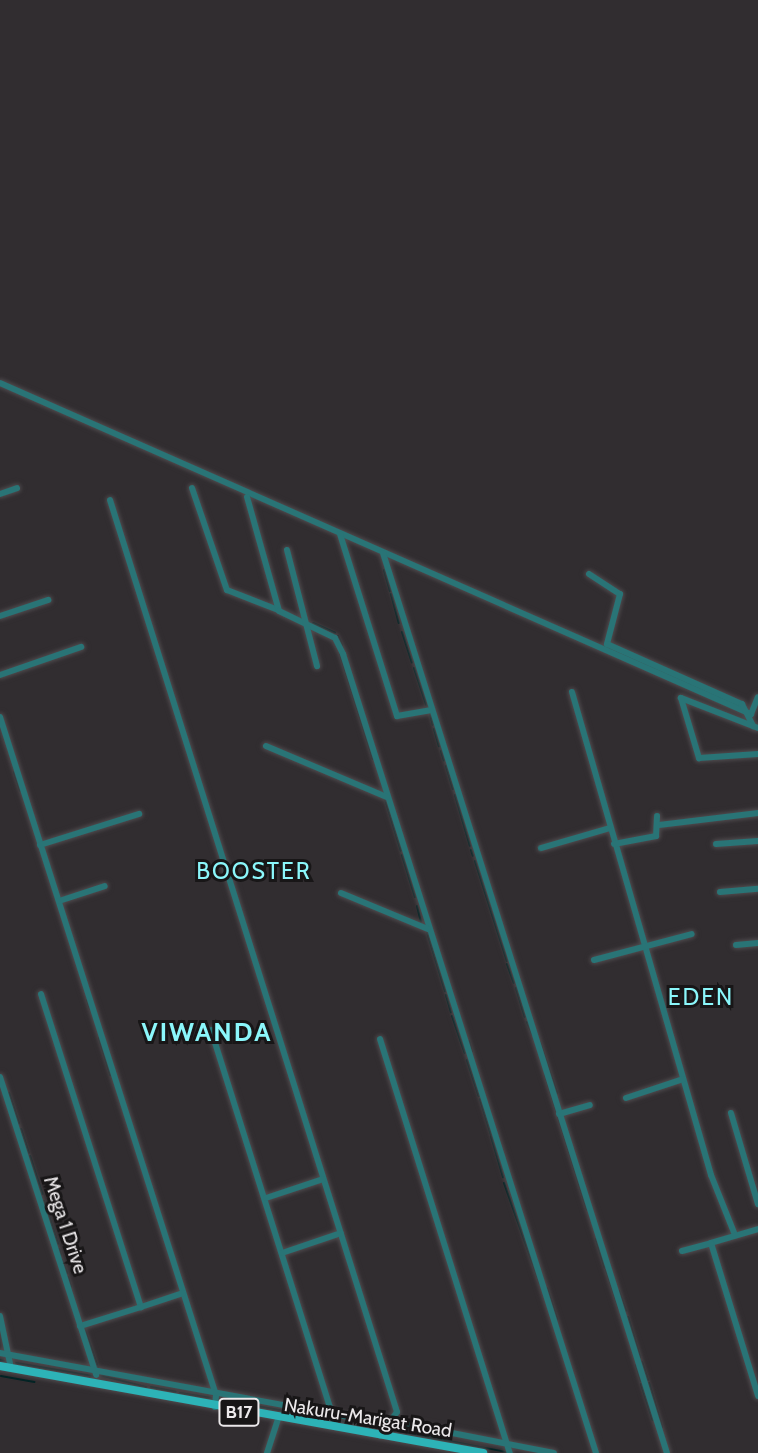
<!DOCTYPE html>
<html>
<head>
<meta charset="utf-8">
<style>
  body { margin:0 }
  #map { position:relative; width:758px; height:1453px; overflow:hidden; background:#312d30; font-family:Cabin,sans-serif }
  div>[style] { position:absolute }
  .stream>* { height:2px; margin:-1px; padding:0 1px; transform-origin:1px; border-radius:1px; background:#002324 }
  .roads { filter:drop-shadow(0 0 2px #4f4b4e) drop-shadow(0 0 2px #4f4b4e) }
  .minor>* { height:6px; margin:-3px; padding:0 3px; transform-origin:3px; border-radius:3px; background:#297476 }
  .major>* { height:8px; margin:-4px; padding:0 4px; transform-origin:4px; border-radius:4px; background:#2db3b7 }
  span { translate:-50% -50%; white-space:nowrap; text-align:center; line-height:1.15; -webkit-text-stroke:6px #181617; paint-order:stroke }
  .shield-label span { padding:2px 5px; background:#181617; border:2px solid; border-radius:5px; -webkit-text-stroke-width:0 }
  .shield-label { font-size:18px; color:#ebe8ea; font-weight:700 }
  .street-label { font-size:19px; color:#ebe8ea }
  .quarter-label { font-size:23px; color:#8bf7fb; letter-spacing:2px }
  .district-label { font-size:26px; color:#8bf7fb; font-weight:700; letter-spacing:2px }
</style>
</head>
<body>
<div id="map">
  <div class="stream">
    <i style="left:384px;top:570px;width:22px;rotate:74deg"></i>
    <i style="left:391px;top:594px;width:30px;rotate:75deg"></i>
    <i style="left:313px;top:623px;width:24px;rotate:24deg"></i>
    <i style="left:402px;top:632px;width:32px;rotate:72deg"></i>
    <i style="left:338px;top:636px;width:10px;rotate:66deg"></i>
    <i style="left:340px;top:654px;width:110px;rotate:72.6deg"></i>
    <i style="left:414px;top:668px;width:41px;rotate:71.6deg"></i>
    <i style="left:430px;top:714px;width:11px;rotate:75deg"></i>
    <i style="left:434px;top:729px;width:18px;rotate:74deg"></i>
    <i style="left:441px;top:751px;width:10px;rotate:73deg"></i>
    <i style="left:446px;top:766px;width:24px;rotate:73deg"></i>
    <i style="left:14px;top:772px;width:20px;rotate:72deg"></i>
    <i style="left:455px;top:795px;width:53px;rotate:73.6deg"></i>
    <i style="left:385px;top:799px;width:54px;rotate:72.9deg"></i>
    <i style="left:471px;top:850px;width:6px;rotate:72deg"></i>
    <i style="left:402px;top:855px;width:44px;rotate:72.8deg"></i>
    <i style="left:475px;top:861px;width:105px;rotate:72.3deg"></i>
    <i style="left:417px;top:906px;width:16px;rotate:76deg"></i>
    <i style="left:427px;top:932px;width:62px;rotate:73deg"></i>
    <i style="left:507px;top:964px;width:20px;rotate:70deg"></i>
    <i style="left:516px;top:988px;width:30px;rotate:73deg"></i>
    <i style="left:446px;top:995px;width:18px;rotate:74deg"></i>
    <i style="left:87px;top:1000px;width:9px;rotate:72deg"></i>
    <i style="left:452px;top:1016px;width:39px;rotate:71deg"></i>
    <i style="left:527px;top:1022px;width:13px;rotate:67deg"></i>
    <i style="left:99px;top:1038px;width:39px;rotate:73deg"></i>
    <i style="left:469px;top:1041px;width:11px;rotate:75deg"></i>
    <i style="left:540px;top:1042px;width:54px;rotate:71.6deg"></i>
    <i style="left:467px;top:1060px;width:38px;rotate:72deg"></i>
    <i style="left:545px;top:1075px;width:141px;rotate:72.7deg"></i>
    <i style="left:9px;top:1093px;width:32px;rotate:72deg"></i>
    <i style="left:480px;top:1099px;width:37px;rotate:73deg"></i>
    <i style="left:21px;top:1129px;width:25px;rotate:72deg"></i>
    <i style="left:491px;top:1136px;width:43px;rotate:73.7deg"></i>
    <i style="left:30px;top:1156px;width:40px;rotate:72deg"></i>
    <i style="left:504px;top:1183px;width:107px;rotate:70.4deg"></i>
    <i style="left:44px;top:1201px;width:45px;rotate:72deg"></i>
    <i style="left:596px;top:1239px;width:30px;rotate:73deg"></i>
    <i style="left:59px;top:1249px;width:6px;rotate:72deg"></i>
    <i style="left:62px;top:1260px;width:14px;rotate:69deg"></i>
    <i style="left:606px;top:1270px;width:41px;rotate:71.6deg"></i>
    <i style="left:68px;top:1277px;width:10px;rotate:73deg"></i>
    <i style="left:547px;top:1288px;width:33px;rotate:72deg"></i>
    <i style="left:619px;top:1291px;width:21px;rotate:71deg"></i>
    <i style="left:628px;top:1317px;width:42px;rotate:73.3deg"></i>
    <i style="left:84px;top:1327px;width:43px;rotate:71.1deg"></i>
    <i style="left:0;top:1360px;width:8px;rotate:14deg"></i>
    <i style="left:642px;top:1362px;width:19px;rotate:72deg"></i>
    <i style="left:16px;top:1363px;width:78px;rotate:9.6deg"></i>
    <i style="left:636px;top:1365px;width:17px;rotate:73deg"></i>
    <i style="left:100px;top:1375px;width:48px;rotate:14.6deg"></i>
    <i style="left:1px;top:1376px;width:34px;rotate:10deg"></i>
    <i style="left:649px;top:1383px;width:46px;rotate:73.5deg"></i>
    <i style="left:641px;top:1384px;width:38px;rotate:72deg"></i>
    <i style="left:151px;top:1387px;width:25px;rotate:11deg"></i>
    <i style="left:180px;top:1393px;width:32px;rotate:9deg"></i>
    <i style="left:218px;top:1399px;width:114px;rotate:10.1deg"></i>
    <i style="left:340px;top:1421px;width:37px;rotate:9deg"></i>
    <i style="left:387px;top:1429px;width:121px;rotate:10.9deg"></i>
  </div>
  <div class="roads">
    <div class="minor">
      <i style="left:0;top:383px;width:821px;rotate:23.79deg"></i>
      <i style="left:751px;top:714px;width:18px;rotate:-68deg"></i>
      <i style="left:192px;top:488px;width:108px;rotate:71.1deg"></i>
      <i style="left:227px;top:590px;width:55px;rotate:21.4deg"></i>
      <i style="left:0;top:494px;width:18px;rotate:-19deg"></i>
      <i style="left:247px;top:497px;width:118px;rotate:74.3deg"></i>
      <i style="left:279px;top:611px;width:62px;rotate:25.7deg"></i>
      <i style="left:335px;top:638px;width:18px;rotate:63deg"></i>
      <i style="left:343px;top:654px;width:838px;rotate:72.43deg"></i>
      <i style="left:110px;top:500px;width:956px;rotate:72.53deg"></i>
      <i style="left:397px;top:1412px;width:29px;rotate:126deg"></i>
      <i style="left:340px;top:534px;width:191px;rotate:72.6deg"></i>
      <i style="left:397px;top:716px;width:35px;rotate:-10deg"></i>
      <i style="left:287px;top:550px;width:120px;rotate:75.5deg"></i>
      <i style="left:383px;top:553px;width:944px;rotate:72.49deg"></i>
      <i style="left:589px;top:574px;width:37px;rotate:33deg"></i>
      <i style="left:620px;top:594px;width:52px;rotate:104.6deg"></i>
      <i style="left:607px;top:644px;width:148px;rotate:24deg"></i>
      <i style="left:742px;top:704px;width:25px;rotate:63deg"></i>
      <i style="left:0;top:616px;width:51px;rotate:-18.4deg"></i>
      <i style="left:0;top:675px;width:86px;rotate:-19.1deg"></i>
      <i style="left:572px;top:692px;width:503px;rotate:73.94deg"></i>
      <i style="left:711px;top:1175px;width:65px;rotate:68.2deg"></i>
      <i style="left:0;top:717px;width:712px;rotate:72.33deg"></i>
      <i style="left:216px;top:1395px;width:12px;rotate:95deg"></i>
      <i style="left:758px;top:728px;width:83px;rotate:-158.7deg"></i>
      <i style="left:681px;top:698px;width:63px;rotate:73.3deg"></i>
      <i style="left:699px;top:758px;width:59px;rotate:-3.9deg"></i>
      <i style="left:266px;top:746px;width:131px;rotate:22.9deg"></i>
      <i style="left:659px;top:825px;width:100px;rotate:-6.9deg"></i>
      <i style="left:614px;top:844px;width:43px;rotate:-10.8deg"></i>
      <i style="left:656px;top:836px;width:20px;rotate:-87deg"></i>
      <i style="left:716px;top:844px;width:42px;rotate:-4.1deg"></i>
      <i style="left:40px;top:845px;width:104px;rotate:-17.4deg"></i>
      <i style="left:541px;top:848px;width:72px;rotate:-16.2deg"></i>
      <i style="left:720px;top:892px;width:38px;rotate:-5deg"></i>
      <i style="left:341px;top:893px;width:94px;rotate:22.5deg"></i>
      <i style="left:59px;top:901px;width:48px;rotate:-18.1deg"></i>
      <i style="left:736px;top:945px;width:22px;rotate:-5deg"></i>
      <i style="left:594px;top:960px;width:101px;rotate:-14.9deg"></i>
      <i style="left:41px;top:994px;width:329px;rotate:72.3deg"></i>
      <i style="left:141px;top:1307px;width:64px;rotate:162.7deg"></i>
      <i style="left:211px;top:1030px;width:416px;rotate:72.5deg"></i>
      <i style="left:380px;top:1039px;width:434px;rotate:72.6deg"></i>
      <i style="left:0;top:1077px;width:313px;rotate:72.1deg"></i>
      <i style="left:626px;top:1098px;width:60px;rotate:-18.4deg"></i>
      <i style="left:731px;top:1113px;width:95px;rotate:73.5deg"></i>
      <i style="left:559px;top:1114px;width:32px;rotate:-16deg"></i>
      <i style="left:266px;top:1198px;width:60px;rotate:-18.4deg"></i>
      <i style="left:758px;top:1229px;width:49px;rotate:163.4deg"></i>
      <i style="left:711px;top:1243px;width:160px;rotate:72.9deg"></i>
      <i style="left:682px;top:1251px;width:30px;rotate:-15deg"></i>
      <i style="left:282px;top:1253px;width:62px;rotate:-18.7deg"></i>
      <i style="left:141px;top:1307px;width:44px;rotate:-18.4deg"></i>
      <i style="left:0;top:1316px;width:53px;rotate:78.1deg"></i>
      <i style="left:0;top:1353px;width:389px;rotate:10.4deg"></i>
      <i style="left:391px;top:1421px;width:166px;rotate:11.1deg"></i>
      <i style="left:267px;top:1453px;width:36px;rotate:-72deg"></i>
    </div>
    <div class="major">
      <i style="left:0;top:1366px;width:491px;rotate:10.2deg"></i>
    </div>
  </div>
  <div class="shield-label">
    <span style="left:239px;top:1412px">B17</span>
  </div>
  <div class="street-label">
    <span style="left:65px;top:1225px;rotate:72deg">Mega 1 Drive</span>
    <span style="left:368px;top:1418px;rotate:9deg">Nakuru-Marigat Road</span>
  </div>
  <div class="quarter-label">
    <span style="left:254px;top:871px">BOOSTER</span>
    <span style="left:701px;top:997px">EDEN</span>
  </div>
  <div class="district-label">
    <span style="left:207px;top:1033px">VIWANDA</span>
  </div>
</div>
</body>
</html>
